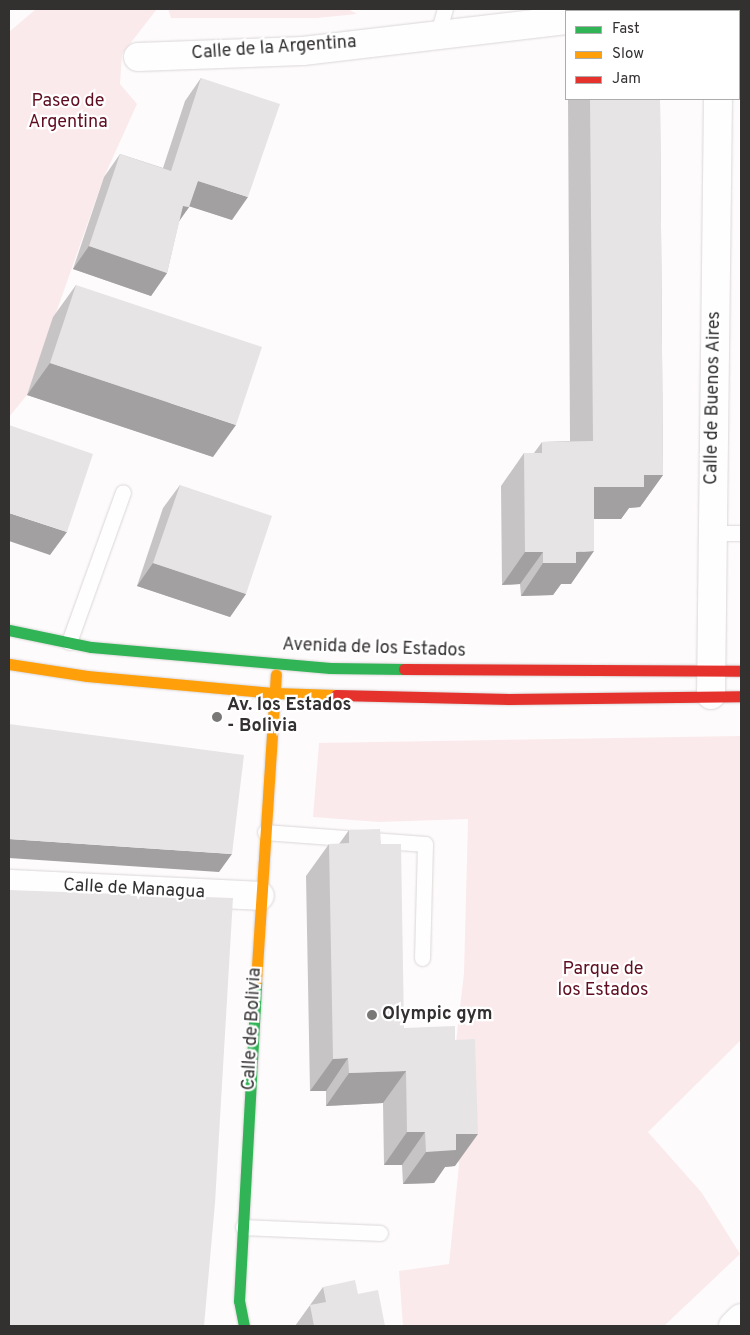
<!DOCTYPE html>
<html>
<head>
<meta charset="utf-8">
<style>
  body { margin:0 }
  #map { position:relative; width:750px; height:1335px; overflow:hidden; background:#fefbfc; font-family:Overpass,sans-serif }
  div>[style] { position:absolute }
  .green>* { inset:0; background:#fbeaec }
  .roads { filter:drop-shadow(0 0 1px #dad7d7) drop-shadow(0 0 1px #dad7d7) }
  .lane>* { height:15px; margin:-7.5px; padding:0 7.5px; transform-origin:7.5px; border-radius:7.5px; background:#fffeff }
  .street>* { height:28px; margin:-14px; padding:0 14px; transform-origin:14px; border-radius:14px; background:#fffeff }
  .fast>* { height:11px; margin:-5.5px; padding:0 5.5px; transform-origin:5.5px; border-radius:5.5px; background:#30b455 }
  .slow>* { height:11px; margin:-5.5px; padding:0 5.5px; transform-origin:5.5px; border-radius:5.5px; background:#ff9f0a }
  .jam>* { height:11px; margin:-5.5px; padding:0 5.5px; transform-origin:5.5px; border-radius:5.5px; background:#e5322d }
  .wall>* { inset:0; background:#c7c4c5 }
  .shaded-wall>* { inset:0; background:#a2a0a0 }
  .building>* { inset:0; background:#e7e4e5 }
  .dots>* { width:14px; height:14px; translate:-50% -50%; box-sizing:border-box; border:2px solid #fff; border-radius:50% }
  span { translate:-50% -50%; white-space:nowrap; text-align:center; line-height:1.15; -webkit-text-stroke:4.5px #fff; paint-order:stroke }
  .street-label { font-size:18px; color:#333030 }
  .park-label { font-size:18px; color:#5f0e21 }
  .poi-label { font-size:18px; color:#333030; font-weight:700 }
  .left { translate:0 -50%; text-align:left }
  .frame { position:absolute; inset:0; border:10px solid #333030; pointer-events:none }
  .legend { position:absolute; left:565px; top:10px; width:175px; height:90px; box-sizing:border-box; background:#fff; border:1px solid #adacac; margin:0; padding:6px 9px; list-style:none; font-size:15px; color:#333030 }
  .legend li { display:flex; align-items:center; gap:10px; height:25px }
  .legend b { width:25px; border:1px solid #adacac }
</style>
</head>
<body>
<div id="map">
  <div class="green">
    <i style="clip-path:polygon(36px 9px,157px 9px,122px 54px,120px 84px,137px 104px,104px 177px,27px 395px,9px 417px,9px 32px)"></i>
    <i style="clip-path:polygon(168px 9px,348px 9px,357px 14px,317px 18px,171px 18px)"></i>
    <i style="clip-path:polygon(741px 736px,741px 1040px,648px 1132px,702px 1193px,740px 1254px,664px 1326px,403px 1326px,399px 1271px,449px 1264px,459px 1165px,453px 1068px,464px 973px,468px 819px,379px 822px,313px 817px,319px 743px)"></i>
  </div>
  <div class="roads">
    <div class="lane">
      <i style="left:438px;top:33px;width:25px;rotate:-74deg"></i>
      <i style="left:711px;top:533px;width:30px"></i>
      <i style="left:69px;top:642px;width:159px;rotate:-70.2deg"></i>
      <i style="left:265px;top:832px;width:160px;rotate:4.3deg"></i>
      <i style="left:425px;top:844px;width:114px;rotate:91.5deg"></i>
      <i style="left:243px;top:1227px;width:137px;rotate:2.5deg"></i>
    </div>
    <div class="street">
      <i style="left:644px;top:11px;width:23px;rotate:-5deg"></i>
      <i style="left:722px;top:11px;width:2px;rotate:-90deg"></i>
      <i style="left:138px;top:57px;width:165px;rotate:-2.1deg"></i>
      <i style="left:303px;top:51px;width:265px;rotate:-6.7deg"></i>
      <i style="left:711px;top:695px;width:596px;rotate:-89.33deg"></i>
      <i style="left:9px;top:884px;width:251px;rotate:2.7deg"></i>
      <i style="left:733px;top:1326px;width:11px;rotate:-45deg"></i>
    </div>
    <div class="fast">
      <i style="left:9px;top:630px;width:84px;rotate:11.7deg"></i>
      <i style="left:91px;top:647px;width:240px;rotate:5deg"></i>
      <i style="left:330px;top:668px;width:74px;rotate:0.8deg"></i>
      <i style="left:244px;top:1326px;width:25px;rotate:-101deg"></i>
      <i style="left:239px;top:1301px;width:319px;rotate:-86.9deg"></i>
    </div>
    <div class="slow">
      <i style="left:9px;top:664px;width:79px;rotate:8.7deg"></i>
      <i style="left:87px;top:676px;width:189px;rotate:5.2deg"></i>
      <i style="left:275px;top:693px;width:61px;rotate:1.9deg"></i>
      <i style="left:256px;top:982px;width:308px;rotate:-86.3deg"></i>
    </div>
    <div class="jam">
      <i style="left:404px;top:669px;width:337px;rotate:0.3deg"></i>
      <i style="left:336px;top:695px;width:173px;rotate:1.3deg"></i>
      <i style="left:509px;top:699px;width:232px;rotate:-0.7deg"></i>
    </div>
  </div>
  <div class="wall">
    <i style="clip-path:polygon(604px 9px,641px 9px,641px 11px,602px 11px)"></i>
    <i style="clip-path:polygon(201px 78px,232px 220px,190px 206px,179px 221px,167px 273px,151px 296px,73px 269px,104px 177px,120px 154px,163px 168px,185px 101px)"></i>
    <i style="clip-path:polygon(568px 99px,660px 99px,663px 475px,640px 507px,629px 508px,621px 519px,594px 519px,571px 584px,561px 584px,553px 595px,521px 596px,520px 584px,502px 585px,501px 486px,524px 453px,534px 453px,542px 442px,570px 441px)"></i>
    <i style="clip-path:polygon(76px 285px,213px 457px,27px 395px,53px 317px)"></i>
    <i style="clip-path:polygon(180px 485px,246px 594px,230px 617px,137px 586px,163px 508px)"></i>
    <i style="clip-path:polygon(349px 830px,381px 844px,404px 1028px,455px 1166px,445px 1167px,434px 1183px,403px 1184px,402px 1165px,384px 1165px,383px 1103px,326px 1106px,326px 1091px,310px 1091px,306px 876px,329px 844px,339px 844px)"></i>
    <i style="clip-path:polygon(323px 1287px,358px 1294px,385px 1326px,295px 1326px)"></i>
  </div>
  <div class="shaded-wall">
    <i style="clip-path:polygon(198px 181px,248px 197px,232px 220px,182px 204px)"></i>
    <i style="clip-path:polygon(183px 206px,189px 207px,173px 230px)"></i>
    <i style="clip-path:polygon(89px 246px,167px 273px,151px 296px,73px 269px)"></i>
    <i style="clip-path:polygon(50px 363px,236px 425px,213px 457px,27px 395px)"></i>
    <i style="clip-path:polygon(644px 475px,663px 475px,640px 507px,629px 508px,621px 519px,571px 519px,594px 487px)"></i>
    <i style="clip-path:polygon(9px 513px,67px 532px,50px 555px,9px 541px)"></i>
    <i style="clip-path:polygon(594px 551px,571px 584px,561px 584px,553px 595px,521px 596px,543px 563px,576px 552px)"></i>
    <i style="clip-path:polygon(525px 552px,543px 552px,520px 584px,502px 585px)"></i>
    <i style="clip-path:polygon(153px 563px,246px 594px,230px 617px,137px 586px)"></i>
    <i style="clip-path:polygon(9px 839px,232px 854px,219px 872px,9px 858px)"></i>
    <i style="clip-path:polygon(348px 1058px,326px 1091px,310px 1091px,333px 1059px)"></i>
    <i style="clip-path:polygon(406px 1071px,383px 1103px,326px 1106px,349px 1073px)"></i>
    <i style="clip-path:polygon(407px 1132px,425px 1132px,402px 1165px,384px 1165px)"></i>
    <i style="clip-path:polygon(456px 1134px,478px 1134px,455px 1166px,445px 1167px,434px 1183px,403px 1184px,426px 1152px)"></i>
  </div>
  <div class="building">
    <i style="clip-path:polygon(608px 9px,641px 9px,641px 11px,608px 11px)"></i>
    <i style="clip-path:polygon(201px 78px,280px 104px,248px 197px,198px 181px,189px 207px,183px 206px,167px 273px,89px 246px,120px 154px,171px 171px)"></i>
    <i style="clip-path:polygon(590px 99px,660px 99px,663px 475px,644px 475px,644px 487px,594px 487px,594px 551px,576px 552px,576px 563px,543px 563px,543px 552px,525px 552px,524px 453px,542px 453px,542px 442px,593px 441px)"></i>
    <i style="clip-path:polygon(76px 285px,262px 347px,236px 425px,50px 363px)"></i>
    <i style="clip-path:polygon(9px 425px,93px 454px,67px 532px,9px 513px)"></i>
    <i style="clip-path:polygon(180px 485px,272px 516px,246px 594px,153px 563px)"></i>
    <i style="clip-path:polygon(9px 724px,244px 755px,232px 854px,9px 839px)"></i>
    <i style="clip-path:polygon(380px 829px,381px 844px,401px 844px,404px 1028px,455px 1026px,455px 1040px,475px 1039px,478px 1134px,456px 1134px,456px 1150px,426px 1152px,425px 1132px,407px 1132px,406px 1071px,349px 1073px,348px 1058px,333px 1059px,329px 844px,349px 843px,349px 830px)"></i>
    <i style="clip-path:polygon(9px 890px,233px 898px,215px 1203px,204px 1326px,9px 1326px)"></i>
    <i style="clip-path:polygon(355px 1280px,358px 1294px,378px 1290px,385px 1326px,314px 1326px,310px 1305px,326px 1302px,323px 1287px)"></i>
  </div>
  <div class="dots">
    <i style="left:217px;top:717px;background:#7a7777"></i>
    <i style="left:372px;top:1015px;background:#7a7777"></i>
  </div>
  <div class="street-label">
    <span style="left:274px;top:49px;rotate:-4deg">Calle de la Argentina</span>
    <span style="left:714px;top:398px;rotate:-89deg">Calle de Buenos Aires</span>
    <span style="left:374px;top:649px;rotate:2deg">Avenida de los Estados</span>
    <span style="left:134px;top:890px;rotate:3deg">Calle de Managua</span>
    <span style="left:253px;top:1029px;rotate:-87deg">Calle de Bolivia</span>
  </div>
  <div class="park-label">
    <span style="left:68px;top:113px">Paseo de<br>Argentina</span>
    <span style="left:603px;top:981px">Parque de<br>los Estados</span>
  </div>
  <div class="poi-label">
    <span class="left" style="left:227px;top:717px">Av. los Estados<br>- Bolivia</span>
    <span class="left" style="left:382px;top:1015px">Olympic gym</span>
  </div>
  <div class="frame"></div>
  <ul class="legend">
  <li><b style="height:6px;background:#30b455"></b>Fast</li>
  <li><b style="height:6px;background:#ff9f0a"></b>Slow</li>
  <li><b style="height:6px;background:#e5322d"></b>Jam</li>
  </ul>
</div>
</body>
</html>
